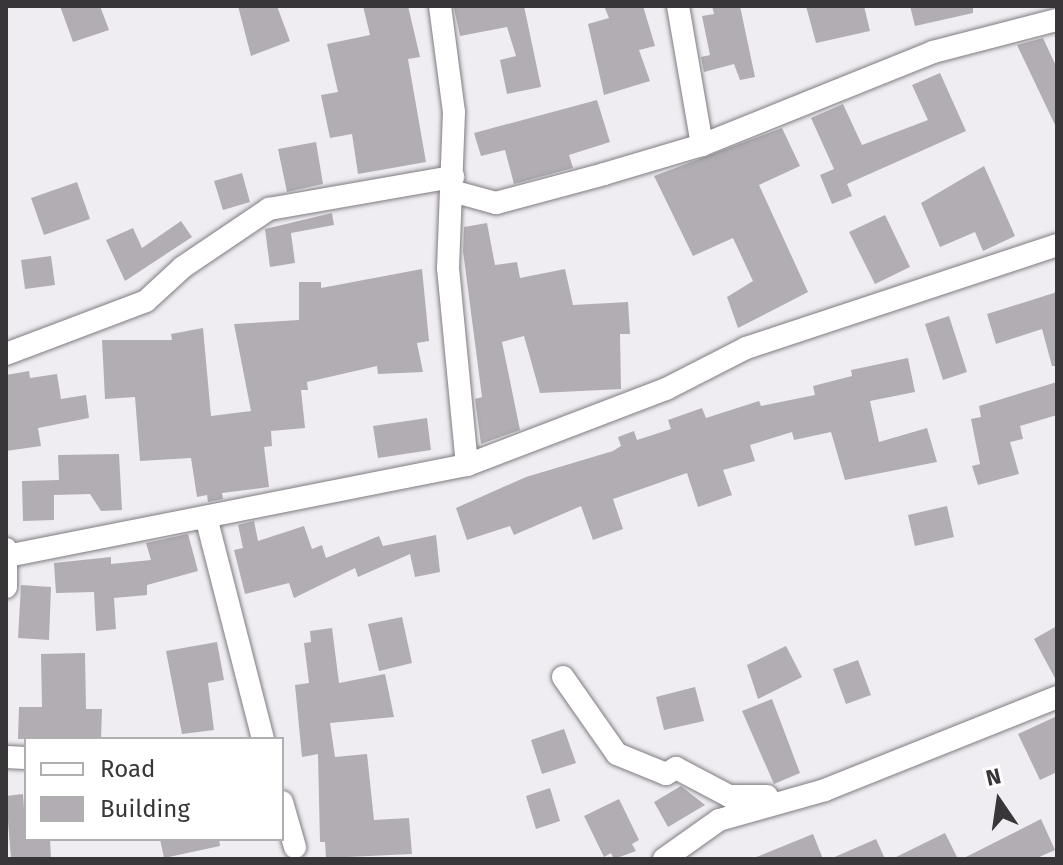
<!DOCTYPE html>
<html>
<head>
<meta charset="utf-8">
<style>
  body { margin:0 }
  #map { position:relative; width:1063px; height:865px; overflow:hidden; background:#f0edf2; font-family:"Fira Sans",sans-serif }
  div>[style] { position:absolute }
  .building>* { inset:0; background:#b1adb2 }
  .roads { filter:drop-shadow(0 0 2px #7f7c80) drop-shadow(0 0 2px #7f7c80) }
  .minor>* { height:22px; margin:-11px; padding:0 11px; transform-origin:11px; border-radius:11px; background:#fff }
  span { translate:-50% -50%; white-space:nowrap; text-align:center; line-height:1.15; -webkit-text-stroke:6px #fff; paint-order:stroke }
  .frame { position:absolute; inset:0; border:8px solid #383638; pointer-events:none }
  .legend { position:absolute; left:24px; top:737px; width:260px; height:104px; box-sizing:border-box; background:#fff; border:2px solid #afafaf; margin:0; padding:10px 14px; list-style:none; font-size:24px; color:#383638 }
  .legend li { display:flex; align-items:center; gap:16px; height:40px }
  .legend b { width:40px; border:2px solid #afafaf }
  .north { position:absolute; left:959px; top:761px; width:80px; height:80px; -webkit-text-stroke:6px #fff; paint-order:stroke; rotate:347deg; font-size:22px; font-weight:700; line-height:32px; text-align:center; color:#383638 }
  .north::after { content:''; display:block; margin:auto; width:28px; height:36px; background:#383638; clip-path:polygon(50% 0,100% 100%,50% 72%,0 100%) }
</style>
</head>
<body>
<div id="map">
  <div class="building">
    <i style="clip-path:polygon(60px 6px,100px 6px,109px 30px,73px 42px)"></i>
    <i style="clip-path:polygon(238px 6px,277px 6px,290px 41px,251px 56px)"></i>
    <i style="clip-path:polygon(363px 6px,408px 6px,420px 57px,408px 59px,426px 162px,358px 174px,352px 134px,330px 138px,321px 95px,338px 92px,327px 44px,370px 35px)"></i>
    <i style="clip-path:polygon(524px 6px,541px 87px,507px 94px,500px 60px,516px 56px,507px 27px,460px 36px,454px 8px)"></i>
    <i style="clip-path:polygon(604px 6px,643px 6px,655px 46px,639px 50px,650px 81px,604px 95px,588px 24px,609px 18px)"></i>
    <i style="clip-path:polygon(712px 6px,740px 6px,755px 77px,740px 80px,734px 64px,704px 72px,701px 57px,710px 55px,702px 16px,714px 14px)"></i>
    <i style="clip-path:polygon(806px 6px,864px 6px,870px 31px,816px 43px)"></i>
    <i style="clip-path:polygon(910px 6px,973px 6px,973px 13px,915px 26px)"></i>
    <i style="clip-path:polygon(1043px 38px,1057px 68px,1057px 129px,1017px 45px)"></i>
    <i style="clip-path:polygon(940px 73px,966px 131px,847px 184px,852px 196px,832px 204px,820px 175px,834px 169px,811px 118px,843px 104px,862px 145px,928px 120px,912px 85px)"></i>
    <i style="clip-path:polygon(597px 100px,610px 142px,569px 155px,573px 168px,514px 184px,505px 150px,481px 156px,474px 133px)"></i>
    <i style="clip-path:polygon(782px 128px,800px 166px,759px 185px,808px 292px,738px 328px,727px 297px,753px 281px,733px 238px,693px 256px,654px 176px)"></i>
    <i style="clip-path:polygon(316px 142px,323px 184px,287px 192px,278px 149px)"></i>
    <i style="clip-path:polygon(984px 166px,1015px 236px,983px 251px,975px 232px,940px 247px,921px 203px)"></i>
    <i style="clip-path:polygon(242px 173px,250px 202px,223px 210px,214px 181px)"></i>
    <i style="clip-path:polygon(77px 182px,90px 219px,44px 235px,31px 198px)"></i>
    <i style="clip-path:polygon(332px 213px,334px 225px,291px 233px,295px 263px,270px 267px,265px 229px)"></i>
    <i style="clip-path:polygon(885px 215px,910px 267px,875px 284px,849px 232px)"></i>
    <i style="clip-path:polygon(181px 221px,192px 237px,125px 281px,106px 240px,133px 228px,142px 248px)"></i>
    <i style="clip-path:polygon(487px 223px,495px 265px,517px 262px,520px 278px,565px 269px,573px 305px,628px 302px,630px 334px,620px 334px,621px 389px,540px 393px,524px 336px,502px 342px,520px 430px,481px 444px,475px 399px,482px 397px,463px 251px,464px 227px)"></i>
    <i style="clip-path:polygon(51px 256px,55px 285px,25px 289px,21px 260px)"></i>
    <i style="clip-path:polygon(422px 269px,429px 341px,417px 343px,423px 372px,378px 374px,377px 366px,307px 382px,308px 390px,301px 390px,305px 428px,271px 431px,272px 446px,264px 447px,269px 487px,222px 493px,223px 499px,208px 502px,207px 495px,197px 497px,191px 458px,140px 461px,135px 397px,105px 399px,102px 340px,172px 340px,171px 334px,203px 328px,211px 416px,251px 411px,234px 324px,299px 320px,299px 282px,321px 282px,321px 288px)"></i>
    <i style="clip-path:polygon(1057px 292px,1057px 366px,1052px 366px,1042px 329px,996px 344px,987px 314px)"></i>
    <i style="clip-path:polygon(949px 316px,967px 372px,943px 380px,925px 324px)"></i>
    <i style="clip-path:polygon(908px 358px,915px 392px,870px 401px,879px 442px,927px 428px,937px 462px,845px 480px,831px 432px,794px 440px,792px 432px,750px 445px,755px 461px,723px 470px,732px 495px,698px 507px,687px 473px,613px 499px,623px 529px,593px 540px,581px 506px,514px 535px,510px 526px,467px 540px,456px 508px,526px 477px,613px 451px,621px 446px,618px 437px,634px 431px,637px 440px,671px 429px,668px 420px,702px 408px,706px 418px,759px 401px,761px 406px,815px 395px,813px 386px,852px 376px,851px 370px)"></i>
    <i style="clip-path:polygon(29px 371px,30px 378px,57px 374px,61px 399px,86px 395px,89px 418px,38px 428px,41px 446px,6px 451px,6px 375px)"></i>
    <i style="clip-path:polygon(1057px 382px,1057px 415px,1020px 426px,1023px 439px,1010px 442px,1019px 474px,978px 485px,972px 466px,980px 464px,971px 419px,981px 417px,979px 406px)"></i>
    <i style="clip-path:polygon(427px 418px,431px 450px,378px 458px,373px 426px)"></i>
    <i style="clip-path:polygon(119px 454px,122px 510px,101px 511px,90px 494px,54px 495px,54px 520px,23px 521px,22px 481px,59px 480px,58px 455px)"></i>
    <i style="clip-path:polygon(947px 506px,954px 537px,915px 546px,908px 515px)"></i>
    <i style="clip-path:polygon(254px 521px,258px 541px,304px 526px,312px 549px,322px 545px,326px 558px,379px 536px,383px 546px,436px 535px,440px 572px,415px 577px,410px 554px,358px 577px,355px 568px,294px 598px,289px 583px,245px 594px,234px 550px,243px 548px,238px 525px)"></i>
    <i style="clip-path:polygon(188px 534px,198px 571px,147px 585px,147px 595px,114px 598px,116px 629px,96px 631px,94px 592px,56px 593px,54px 563px,111px 557px,111px 564px,151px 560px,146px 543px)"></i>
    <i style="clip-path:polygon(21px 585px,51px 587px,49px 640px,18px 638px)"></i>
    <i style="clip-path:polygon(402px 617px,412px 663px,379px 671px,368px 624px)"></i>
    <i style="clip-path:polygon(1057px 626px,1057px 682px,1034px 639px)"></i>
    <i style="clip-path:polygon(332px 628px,339px 683px,385px 674px,394px 717px,330px 723px,335px 757px,367px 754px,374px 820px,409px 818px,412px 854px,326px 858px,325px 842px,320px 842px,318px 754px,302px 757px,295px 685px,309px 683px,304px 643px,311px 642px,310px 631px)"></i>
    <i style="clip-path:polygon(217px 642px,224px 680px,208px 683px,214px 730px,182px 734px,166px 651px)"></i>
    <i style="clip-path:polygon(786px 646px,802px 677px,758px 699px,747px 665px)"></i>
    <i style="clip-path:polygon(85px 653px,86px 709px,102px 709px,101px 739px,18px 739px,19px 707px,42px 707px,41px 654px)"></i>
    <i style="clip-path:polygon(858px 660px,871px 695px,846px 704px,833px 669px)"></i>
    <i style="clip-path:polygon(695px 687px,704px 721px,664px 730px,656px 697px)"></i>
    <i style="clip-path:polygon(772px 699px,800px 773px,774px 784px,742px 711px)"></i>
    <i style="clip-path:polygon(1057px 716px,1057px 772px,1040px 780px,1018px 734px)"></i>
    <i style="clip-path:polygon(564px 729px,576px 763px,542px 774px,531px 740px)"></i>
    <i style="clip-path:polygon(681px 786px,705px 805px,668px 827px,654px 802px)"></i>
    <i style="clip-path:polygon(550px 788px,560px 821px,536px 829px,526px 796px)"></i>
    <i style="clip-path:polygon(23px 794px,26px 839px,50px 839px,51px 859px,11px 859px,6px 796px)"></i>
    <i style="clip-path:polygon(619px 799px,639px 840px,632px 844px,636px 851px,614px 859px,611px 853px,604px 857px,584px 816px)"></i>
    <i style="clip-path:polygon(1041px 819px,1055px 850px,1035px 859px,962px 859px)"></i>
    <i style="clip-path:polygon(945px 833px,958px 859px,892px 859px)"></i>
    <i style="clip-path:polygon(813px 834px,823px 859px,754px 859px,754px 858px)"></i>
    <i style="clip-path:polygon(160px 839px,219px 839px,220px 846px,164px 858px)"></i>
    <i style="clip-path:polygon(876px 839px,885px 859px,830px 859px)"></i>
  </div>
  <div class="roads">
    <div class="minor">
      <i style="left:440px;top:6px;width:107px;rotate:82.5deg"></i>
      <i style="left:454px;top:112px;width:156px;rotate:92.2deg"></i>
      <i style="left:448px;top:268px;width:198px;rotate:84.5deg"></i>
      <i style="left:678px;top:6px;width:141px;rotate:80.2deg"></i>
      <i style="left:452px;top:191px;width:46px;rotate:15.3deg"></i>
      <i style="left:496px;top:203px;width:112px;rotate:-15deg"></i>
      <i style="left:604px;top:174px;width:102px;rotate:-16.5deg"></i>
      <i style="left:702px;top:145px;width:249px;rotate:-21.9deg"></i>
      <i style="left:933px;top:52px;width:128px;rotate:-14.5deg"></i>
      <i style="left:6px;top:354px;width:150px;rotate:-20.7deg"></i>
      <i style="left:146px;top:301px;width:50px;rotate:-42.6deg"></i>
      <i style="left:183px;top:267px;width:104px;rotate:-34deg"></i>
      <i style="left:269px;top:209px;width:187px;rotate:-9.9deg"></i>
      <i style="left:207px;top:521px;width:225px;rotate:75.6deg"></i>
      <i style="left:6px;top:549px;width:38px;rotate:90deg"></i>
      <i style="left:7px;top:556px;width:469px;rotate:-11.2deg"></i>
      <i style="left:467px;top:465px;width:213px;rotate:-20.9deg"></i>
      <i style="left:666px;top:389px;width:90px;rotate:-27.1deg"></i>
      <i style="left:746px;top:348px;width:328px;rotate:-18.3deg"></i>
      <i style="left:563px;top:677px;width:94px;rotate:55deg"></i>
      <i style="left:617px;top:754px;width:53px;rotate:22.2deg"></i>
      <i style="left:666px;top:774px;width:12px;rotate:-31deg"></i>
      <i style="left:676px;top:768px;width:60px;rotate:27.8deg"></i>
      <i style="left:729px;top:796px;width:38px"></i>
      <i style="left:6px;top:757px;width:20px;rotate:3deg"></i>
      <i style="left:282px;top:802px;width:47px;rotate:73.9deg"></i>
      <i style="left:664px;top:859px;width:67px;rotate:-35.3deg"></i>
      <i style="left:719px;top:820px;width:110px;rotate:-15.8deg"></i>
      <i style="left:825px;top:790px;width:250px;rotate:-21.8deg"></i>
    </div>
  </div>
  <div class="frame"></div>
  <ul class="legend">
  <li><b style="height:10px;background:#fff"></b>Road</li>
  <li><b style="height:22px;background:#b1adb2"></b>Building</li>
  </ul>
  <div class="north">N</div>
</div>
</body>
</html>
